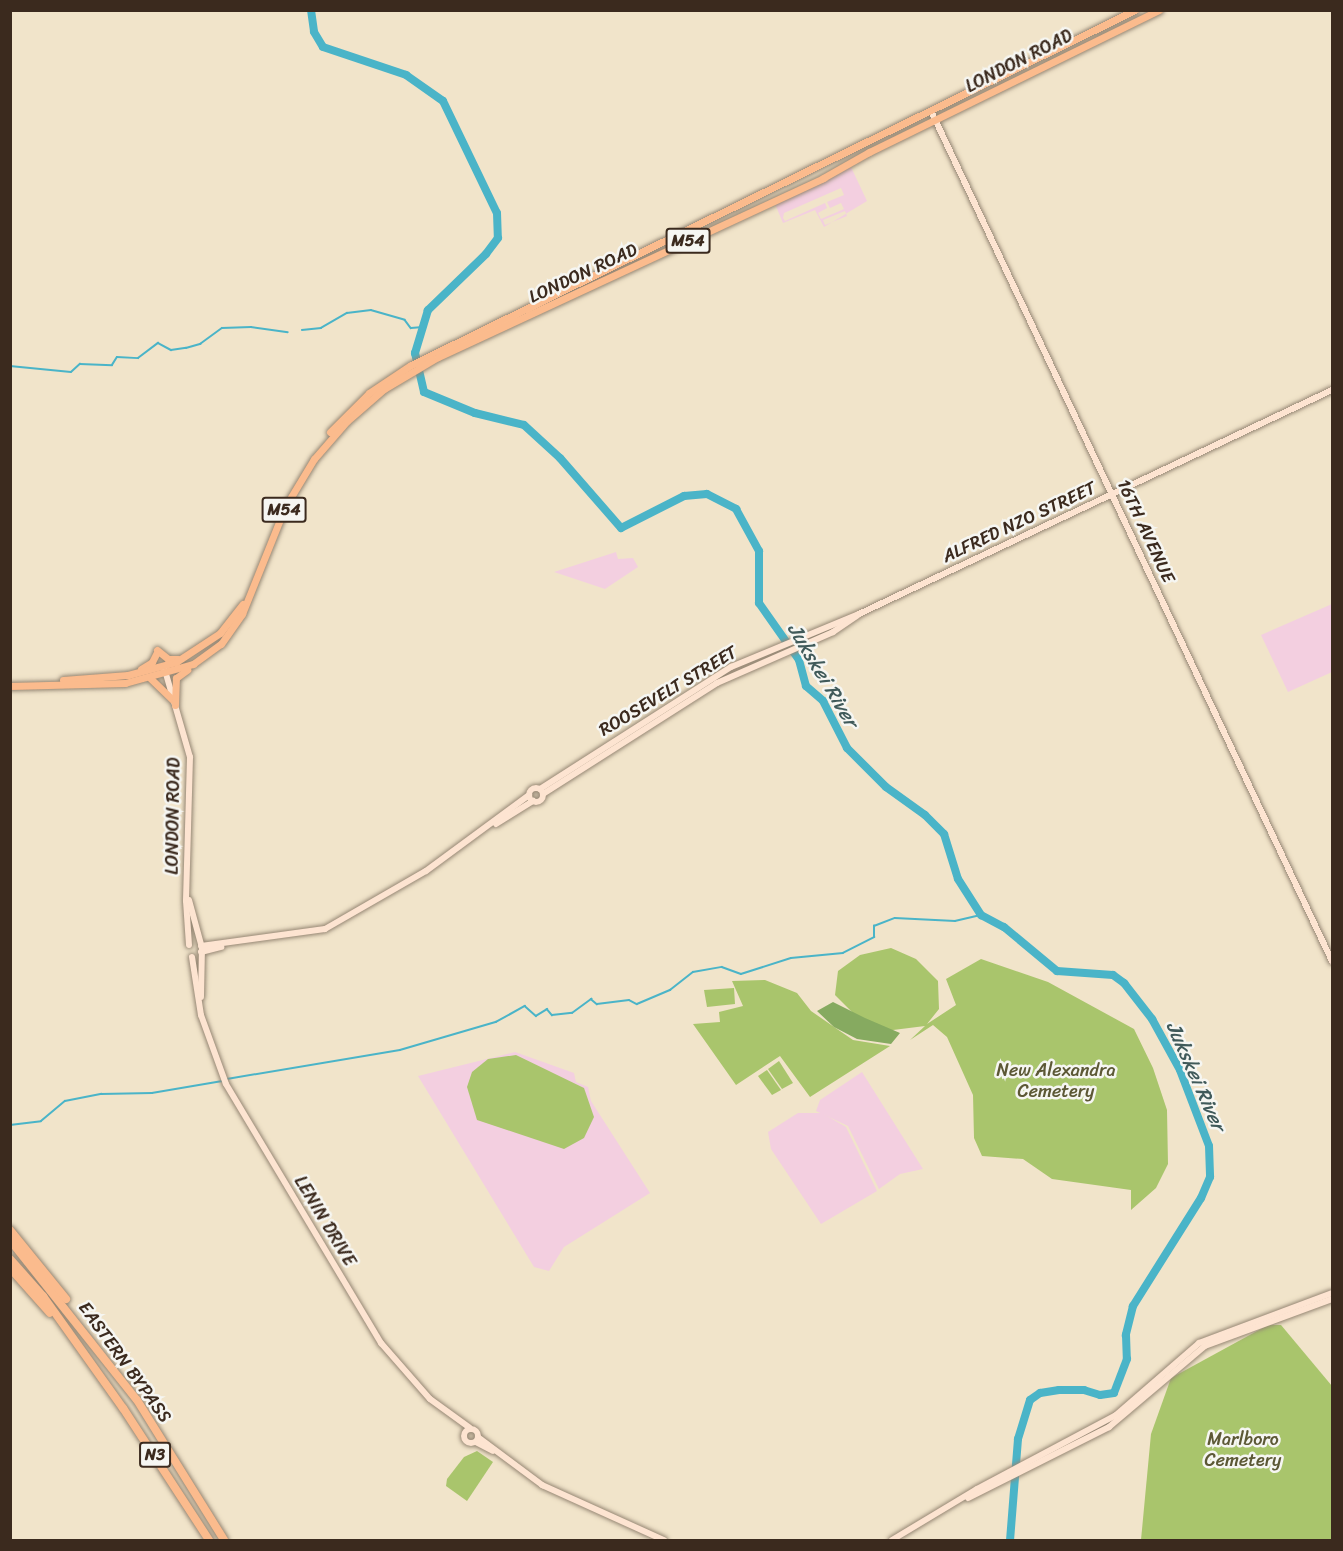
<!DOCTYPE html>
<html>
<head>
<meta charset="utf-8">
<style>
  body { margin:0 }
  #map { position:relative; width:1343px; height:1551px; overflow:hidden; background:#f1e4ca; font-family:Sriracha,sans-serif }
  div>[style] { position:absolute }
  .built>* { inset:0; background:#f3cfe0 }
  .green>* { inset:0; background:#a9c56c }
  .forest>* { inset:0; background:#86aa60 }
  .stream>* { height:1.5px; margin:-0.75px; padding:0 0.75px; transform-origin:0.75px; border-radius:0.75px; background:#4ab4c8 }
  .river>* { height:8px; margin:-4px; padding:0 4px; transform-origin:4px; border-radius:4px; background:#4ab4c8 }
  .roads { filter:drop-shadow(0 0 2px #968774) drop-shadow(0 0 2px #968774) }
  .secondary>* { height:6px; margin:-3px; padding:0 3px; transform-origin:3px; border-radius:3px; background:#fde4d1 }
  .secondary>.ring { margin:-3px; padding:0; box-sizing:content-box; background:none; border:6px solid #fde4d1; border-radius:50% }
  .primary>* { height:7px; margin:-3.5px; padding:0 3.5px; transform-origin:3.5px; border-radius:3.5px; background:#fbbb8d }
  .highway>* { height:8px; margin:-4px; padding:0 4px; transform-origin:4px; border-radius:4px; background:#fbbb8d }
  span { translate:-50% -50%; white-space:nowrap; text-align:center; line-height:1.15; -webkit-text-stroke:5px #f6f6f2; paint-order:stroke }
  .shield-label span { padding:2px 4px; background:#f6f6f2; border:2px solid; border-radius:4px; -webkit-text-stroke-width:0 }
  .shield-label { font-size:16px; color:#3b2a1e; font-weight:700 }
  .street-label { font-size:18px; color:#3b2a1e }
  .park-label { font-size:18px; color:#5c5835 }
  .water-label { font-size:20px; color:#405a5a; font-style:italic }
  .frame { position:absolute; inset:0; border:12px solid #3b2a1e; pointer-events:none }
</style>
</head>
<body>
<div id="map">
  <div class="built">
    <i style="clip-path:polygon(evenodd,851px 167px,867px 201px,824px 227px,815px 210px,783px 223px,775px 204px,851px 167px,841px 188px,844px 195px,827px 202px,830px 208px,841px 203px,844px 209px,821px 219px,818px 213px,827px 208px,825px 203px,785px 221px,783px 218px,784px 213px,841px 188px,851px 167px,845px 211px,847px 216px,825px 225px,823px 220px,845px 211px)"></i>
    <i style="clip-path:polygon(616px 552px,618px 559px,633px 558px,638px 567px,605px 589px,554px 572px)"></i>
    <i style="clip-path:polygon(1332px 604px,1332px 672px,1288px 692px,1261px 635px)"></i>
    <i style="clip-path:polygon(515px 1052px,574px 1073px,576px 1082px,588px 1087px,591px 1101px,650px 1193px,564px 1247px,549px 1271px,534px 1267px,418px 1076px)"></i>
    <i style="clip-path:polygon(862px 1072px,923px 1169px,900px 1174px,879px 1189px,848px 1126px,816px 1111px,820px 1100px)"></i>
    <i style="clip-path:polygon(798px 1113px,822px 1113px,846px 1127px,877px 1191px,821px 1224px,771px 1149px,768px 1132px)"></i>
  </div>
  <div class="green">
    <i style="clip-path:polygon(891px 948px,916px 959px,938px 981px,939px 1009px,927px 1024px,956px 1005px,946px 979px,981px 959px,1048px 982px,1134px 1029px,1153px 1068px,1167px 1110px,1168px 1164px,1156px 1188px,1131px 1210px,1131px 1190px,1052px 1179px,1023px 1159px,982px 1156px,974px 1138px,973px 1095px,947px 1037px,933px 1025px,910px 1040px,925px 1026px,885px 1031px,853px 1013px,835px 995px,838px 971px,860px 955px)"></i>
    <i style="clip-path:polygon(765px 980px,797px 993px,811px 1011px,853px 1040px,890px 1046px,810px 1097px,780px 1056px,736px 1085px,693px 1024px,720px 1022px,719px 1012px,743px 1006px,732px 981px)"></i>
    <i style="clip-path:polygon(734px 988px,735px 1004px,707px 1007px,704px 990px)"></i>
    <i style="clip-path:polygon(516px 1055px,584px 1088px,594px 1117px,584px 1138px,564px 1149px,477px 1120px,467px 1087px,472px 1072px,488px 1059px)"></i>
    <i style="clip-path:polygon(779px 1061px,793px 1083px,782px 1089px,768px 1069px)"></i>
    <i style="clip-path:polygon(767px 1070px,781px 1090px,772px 1095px,758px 1076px)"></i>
    <i style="clip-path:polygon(1268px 1325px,1281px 1325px,1332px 1386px,1332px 1540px,1141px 1540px,1151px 1434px,1171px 1378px)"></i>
    <i style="clip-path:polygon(477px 1451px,493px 1462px,467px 1501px,446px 1486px,447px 1479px,464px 1457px)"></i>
  </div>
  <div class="forest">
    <i style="clip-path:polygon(833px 1002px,865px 1018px,900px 1033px,891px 1044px,857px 1039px,834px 1027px,817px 1011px)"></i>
  </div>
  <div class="stream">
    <i style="left:302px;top:330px;width:19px;rotate:-6deg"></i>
    <i style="left:321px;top:328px;width:30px;rotate:-30deg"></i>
    <i style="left:347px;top:313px;width:24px;rotate:-7deg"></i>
    <i style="left:371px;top:310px;width:35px;rotate:16deg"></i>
    <i style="left:405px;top:320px;width:10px;rotate:53deg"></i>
    <i style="left:411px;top:328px;width:12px;rotate:-5deg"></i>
    <i style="left:10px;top:366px;width:61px;rotate:5.6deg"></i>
    <i style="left:71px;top:372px;width:12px;rotate:-42deg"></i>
    <i style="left:80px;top:364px;width:32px;rotate:2deg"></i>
    <i style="left:112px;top:365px;width:9px;rotate:-58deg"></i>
    <i style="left:117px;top:357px;width:21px;rotate:3deg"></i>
    <i style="left:138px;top:358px;width:25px;rotate:-37deg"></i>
    <i style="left:158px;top:343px;width:15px;rotate:28deg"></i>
    <i style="left:171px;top:350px;width:15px;rotate:-8deg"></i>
    <i style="left:186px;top:348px;width:15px;rotate:-16deg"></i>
    <i style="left:200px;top:344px;width:27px;rotate:-36deg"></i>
    <i style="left:222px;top:328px;width:29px;rotate:-2deg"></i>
    <i style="left:251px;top:327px;width:37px;rotate:8deg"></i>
    <i style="left:227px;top:1079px;width:175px;rotate:-9.5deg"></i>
    <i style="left:400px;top:1050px;width:100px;rotate:-16.3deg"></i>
    <i style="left:496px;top:1022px;width:33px;rotate:-29deg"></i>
    <i style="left:525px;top:1006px;width:15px;rotate:42deg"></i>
    <i style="left:536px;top:1016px;width:13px;rotate:-32deg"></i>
    <i style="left:547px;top:1009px;width:8px;rotate:50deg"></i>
    <i style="left:552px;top:1015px;width:20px;rotate:-6deg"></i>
    <i style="left:572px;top:1013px;width:24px;rotate:-36deg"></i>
    <i style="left:591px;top:999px;width:8px;rotate:40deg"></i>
    <i style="left:597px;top:1004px;width:32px;rotate:-7deg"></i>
    <i style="left:629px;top:1000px;width:9px;rotate:27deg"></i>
    <i style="left:637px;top:1004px;width:36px;rotate:-23deg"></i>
    <i style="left:670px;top:990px;width:29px;rotate:-38deg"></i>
    <i style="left:693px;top:972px;width:29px;rotate:-10deg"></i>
    <i style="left:722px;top:967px;width:20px;rotate:20deg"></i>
    <i style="left:741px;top:974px;width:52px;rotate:-17.7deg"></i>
    <i style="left:791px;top:958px;width:52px;rotate:-5.5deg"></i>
    <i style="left:843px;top:953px;width:35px;rotate:-27deg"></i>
    <i style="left:874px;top:937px;width:11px;rotate:-90deg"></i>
    <i style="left:874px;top:926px;width:22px;rotate:-21deg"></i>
    <i style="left:895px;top:918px;width:60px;rotate:2.9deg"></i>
    <i style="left:955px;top:921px;width:27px;rotate:-13deg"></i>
    <i style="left:10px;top:1125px;width:31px;rotate:-7deg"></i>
    <i style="left:41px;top:1121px;width:31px;rotate:-40deg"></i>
    <i style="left:65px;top:1101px;width:37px;rotate:-11deg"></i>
    <i style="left:101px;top:1094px;width:51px;rotate:-1.1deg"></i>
    <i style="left:152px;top:1093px;width:71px;rotate:-9.7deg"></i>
  </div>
  <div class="river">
    <i style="left:311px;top:10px;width:22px;rotate:82deg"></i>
    <i style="left:314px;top:32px;width:17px;rotate:59deg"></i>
    <i style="left:323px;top:47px;width:88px;rotate:18.6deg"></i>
    <i style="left:406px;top:75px;width:45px;rotate:35.1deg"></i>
    <i style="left:443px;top:101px;width:124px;rotate:64.3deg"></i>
    <i style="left:497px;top:213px;width:25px;rotate:88deg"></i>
    <i style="left:498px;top:238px;width:20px;rotate:127deg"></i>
    <i style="left:486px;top:254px;width:81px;rotate:136deg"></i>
    <i style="left:428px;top:310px;width:45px;rotate:106.8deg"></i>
    <i style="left:415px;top:353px;width:40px;rotate:77deg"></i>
    <i style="left:424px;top:392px;width:55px;rotate:22.4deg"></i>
    <i style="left:475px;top:413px;width:50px;rotate:13.8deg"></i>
    <i style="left:524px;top:425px;width:49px;rotate:42.5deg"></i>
    <i style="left:560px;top:458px;width:93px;rotate:48.9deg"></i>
    <i style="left:621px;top:528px;width:71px;rotate:-26.9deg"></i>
    <i style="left:684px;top:496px;width:23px;rotate:-5deg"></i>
    <i style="left:707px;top:494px;width:33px;rotate:27deg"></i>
    <i style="left:736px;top:509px;width:48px;rotate:61.3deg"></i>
    <i style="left:759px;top:551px;width:52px;rotate:90deg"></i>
    <i style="left:759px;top:603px;width:70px;rotate:54.9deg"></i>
    <i style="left:799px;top:660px;width:27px;rotate:75deg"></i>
    <i style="left:806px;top:686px;width:23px;rotate:41deg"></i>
    <i style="left:823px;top:701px;width:53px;rotate:62.9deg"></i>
    <i style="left:847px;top:748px;width:55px;rotate:45deg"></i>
    <i style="left:886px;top:787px;width:48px;rotate:35.7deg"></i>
    <i style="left:925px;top:815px;width:27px;rotate:45deg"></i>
    <i style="left:944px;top:834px;width:47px;rotate:72.7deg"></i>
    <i style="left:958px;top:879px;width:43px;rotate:57.4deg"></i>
    <i style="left:981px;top:915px;width:26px;rotate:28deg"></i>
    <i style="left:1004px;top:927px;width:69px;rotate:39.7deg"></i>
    <i style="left:1057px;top:971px;width:56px;rotate:4.1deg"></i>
    <i style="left:1113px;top:975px;width:14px;rotate:36deg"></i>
    <i style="left:1124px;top:983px;width:46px;rotate:52.1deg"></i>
    <i style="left:1152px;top:1019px;width:58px;rotate:61.2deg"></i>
    <i style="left:1180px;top:1070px;width:81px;rotate:69.1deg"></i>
    <i style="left:1209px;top:1146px;width:31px;rotate:88deg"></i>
    <i style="left:1210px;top:1177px;width:23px;rotate:113deg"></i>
    <i style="left:1201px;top:1198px;width:128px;rotate:122.2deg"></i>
    <i style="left:1133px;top:1306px;width:30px;rotate:104deg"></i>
    <i style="left:1126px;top:1335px;width:24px;rotate:88deg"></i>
    <i style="left:1127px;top:1359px;width:36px;rotate:111deg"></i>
    <i style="left:1114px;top:1393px;width:14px;rotate:172deg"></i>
    <i style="left:1100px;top:1395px;width:17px;rotate:-163deg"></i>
    <i style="left:1084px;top:1390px;width:25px;rotate:180deg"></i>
    <i style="left:1059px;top:1390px;width:19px;rotate:171deg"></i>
    <i style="left:1040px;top:1393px;width:12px;rotate:145deg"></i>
    <i style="left:1030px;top:1400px;width:41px;rotate:107.1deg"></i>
    <i style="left:1018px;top:1439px;width:101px;rotate:94.5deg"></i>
  </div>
  <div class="roads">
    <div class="secondary">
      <i style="left:932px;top:113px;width:938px;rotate:64.75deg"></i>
      <i style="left:164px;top:667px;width:94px;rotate:73.9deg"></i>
      <i style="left:190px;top:757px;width:144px;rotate:91.6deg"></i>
      <i style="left:186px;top:901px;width:44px;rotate:86.1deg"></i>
      <i class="ring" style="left:529px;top:788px;width:8px;height:8px"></i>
      <i style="left:540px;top:789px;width:227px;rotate:-32.6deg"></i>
      <i style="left:731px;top:667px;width:139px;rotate:-22.5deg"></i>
      <i style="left:859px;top:614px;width:523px;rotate:-25.34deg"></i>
      <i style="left:543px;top:794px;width:206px;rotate:-32.5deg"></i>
      <i style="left:717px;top:683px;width:127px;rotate:-23.7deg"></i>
      <i style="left:833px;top:632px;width:29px;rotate:-34deg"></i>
      <i style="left:496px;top:824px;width:44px;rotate:-31.9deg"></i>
      <i style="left:189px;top:900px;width:50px;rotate:74.8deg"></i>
      <i style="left:202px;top:948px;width:49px;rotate:91.2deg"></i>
      <i style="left:201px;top:946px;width:125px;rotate:-7.8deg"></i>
      <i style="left:325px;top:929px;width:116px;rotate:-29.9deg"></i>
      <i style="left:426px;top:871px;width:128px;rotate:-36.4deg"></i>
      <i style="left:201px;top:952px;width:21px;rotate:-14deg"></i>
      <i style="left:192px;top:957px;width:59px;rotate:81.2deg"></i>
      <i style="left:201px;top:1015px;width:73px;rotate:70.1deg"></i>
      <i style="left:226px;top:1084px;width:302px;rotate:59.1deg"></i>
      <i style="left:381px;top:1343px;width:74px;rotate:48.8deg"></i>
      <i style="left:430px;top:1399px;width:49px;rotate:35.9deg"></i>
      <i class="ring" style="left:464px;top:1429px;width:8px;height:8px"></i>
      <i style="left:479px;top:1438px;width:79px;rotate:36.7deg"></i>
      <i style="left:542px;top:1485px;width:134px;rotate:24.3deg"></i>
      <i style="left:476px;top:1442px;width:19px;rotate:28deg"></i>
      <i style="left:968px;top:1498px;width:158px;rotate:-26.7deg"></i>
      <i style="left:1109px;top:1427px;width:126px;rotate:-40.2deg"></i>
      <i style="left:1205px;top:1346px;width:135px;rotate:-20.3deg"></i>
      <i style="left:892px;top:1540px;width:99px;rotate:-31deg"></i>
      <i style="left:977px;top:1489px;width:157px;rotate:-28deg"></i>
      <i style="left:1116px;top:1415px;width:110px;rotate:-40.9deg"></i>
      <i style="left:1199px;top:1343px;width:142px;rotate:-20.6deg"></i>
    </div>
    <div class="primary">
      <i style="left:330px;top:432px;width:55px;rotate:-45deg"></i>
      <i style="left:369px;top:393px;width:50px;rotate:-33.7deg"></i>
      <i style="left:411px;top:365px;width:806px;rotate:-26.12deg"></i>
      <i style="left:157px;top:650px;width:14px;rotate:39deg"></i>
      <i style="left:168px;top:659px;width:10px"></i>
      <i style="left:141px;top:669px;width:13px;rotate:-32deg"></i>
      <i style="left:152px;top:662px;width:11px;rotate:-63deg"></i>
      <i style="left:150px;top:678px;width:32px;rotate:44deg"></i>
      <i style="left:63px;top:680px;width:65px;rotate:-4.4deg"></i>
      <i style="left:128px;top:675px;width:50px;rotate:-15.2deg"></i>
      <i style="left:176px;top:662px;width:53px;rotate:-33.4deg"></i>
      <i style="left:220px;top:633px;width:37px;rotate:-52deg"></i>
      <i style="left:10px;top:686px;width:115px;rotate:-1.5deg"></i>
      <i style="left:125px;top:683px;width:71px;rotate:-15.6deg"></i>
      <i style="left:193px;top:664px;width:34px;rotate:-36deg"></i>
      <i style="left:221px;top:644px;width:37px;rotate:-55deg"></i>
      <i style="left:242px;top:614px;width:115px;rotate:-68.1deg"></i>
      <i style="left:285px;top:507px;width:56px;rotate:-58.9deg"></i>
      <i style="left:314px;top:459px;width:50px;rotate:-49deg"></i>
      <i style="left:347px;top:421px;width:49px;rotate:-40.9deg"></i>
      <i style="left:384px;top:389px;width:63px;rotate:-30.7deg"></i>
      <i style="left:438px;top:357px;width:425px;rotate:-24.9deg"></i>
      <i style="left:823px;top:178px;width:53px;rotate:-29.5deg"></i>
      <i style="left:869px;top:152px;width:323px;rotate:-26.1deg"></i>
      <i style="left:175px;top:705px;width:27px;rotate:-88deg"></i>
      <i style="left:176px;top:678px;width:14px;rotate:-36deg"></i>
    </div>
    <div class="highway">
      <i style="left:10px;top:1230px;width:89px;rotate:50.9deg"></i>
      <i style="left:10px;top:1240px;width:204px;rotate:51.6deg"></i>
      <i style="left:137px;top:1400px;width:165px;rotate:58.1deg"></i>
      <i style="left:10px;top:1259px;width:50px;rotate:48.3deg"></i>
      <i style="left:43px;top:1296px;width:138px;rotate:54.5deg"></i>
      <i style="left:123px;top:1408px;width:158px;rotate:56.9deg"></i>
      <i style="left:10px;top:1268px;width:60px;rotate:48.4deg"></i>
    </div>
  </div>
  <div class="shield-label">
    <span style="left:688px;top:241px">M54</span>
    <span style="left:284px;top:510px">M54</span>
    <span style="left:155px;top:1455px">N3</span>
  </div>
  <div class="street-label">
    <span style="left:1019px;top:61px;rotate:-27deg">LONDON ROAD</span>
    <span style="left:583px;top:273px;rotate:-25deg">LONDON ROAD</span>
    <span style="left:1019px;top:522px;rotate:-25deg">ALFRED NZO STREET</span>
    <span style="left:1146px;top:531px;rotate:65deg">16TH AVENUE</span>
    <span style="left:668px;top:691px;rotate:-31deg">ROOSEVELT STREET</span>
    <span style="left:173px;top:816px;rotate:-89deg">LONDON ROAD</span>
    <span style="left:325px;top:1221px;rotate:59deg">LENIN DRIVE</span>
    <span style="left:125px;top:1362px;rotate:54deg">EASTERN BYPASS</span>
  </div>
  <div class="park-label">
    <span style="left:1056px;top:1081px">New Alexandra<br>Cemetery</span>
    <span style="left:1243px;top:1450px">Marlboro<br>Cemetery</span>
  </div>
  <div class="water-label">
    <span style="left:823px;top:675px;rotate:59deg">Jukskei River</span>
    <span style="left:1196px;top:1076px;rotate:66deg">Jukskei River</span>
  </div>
  <div class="frame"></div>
</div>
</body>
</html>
